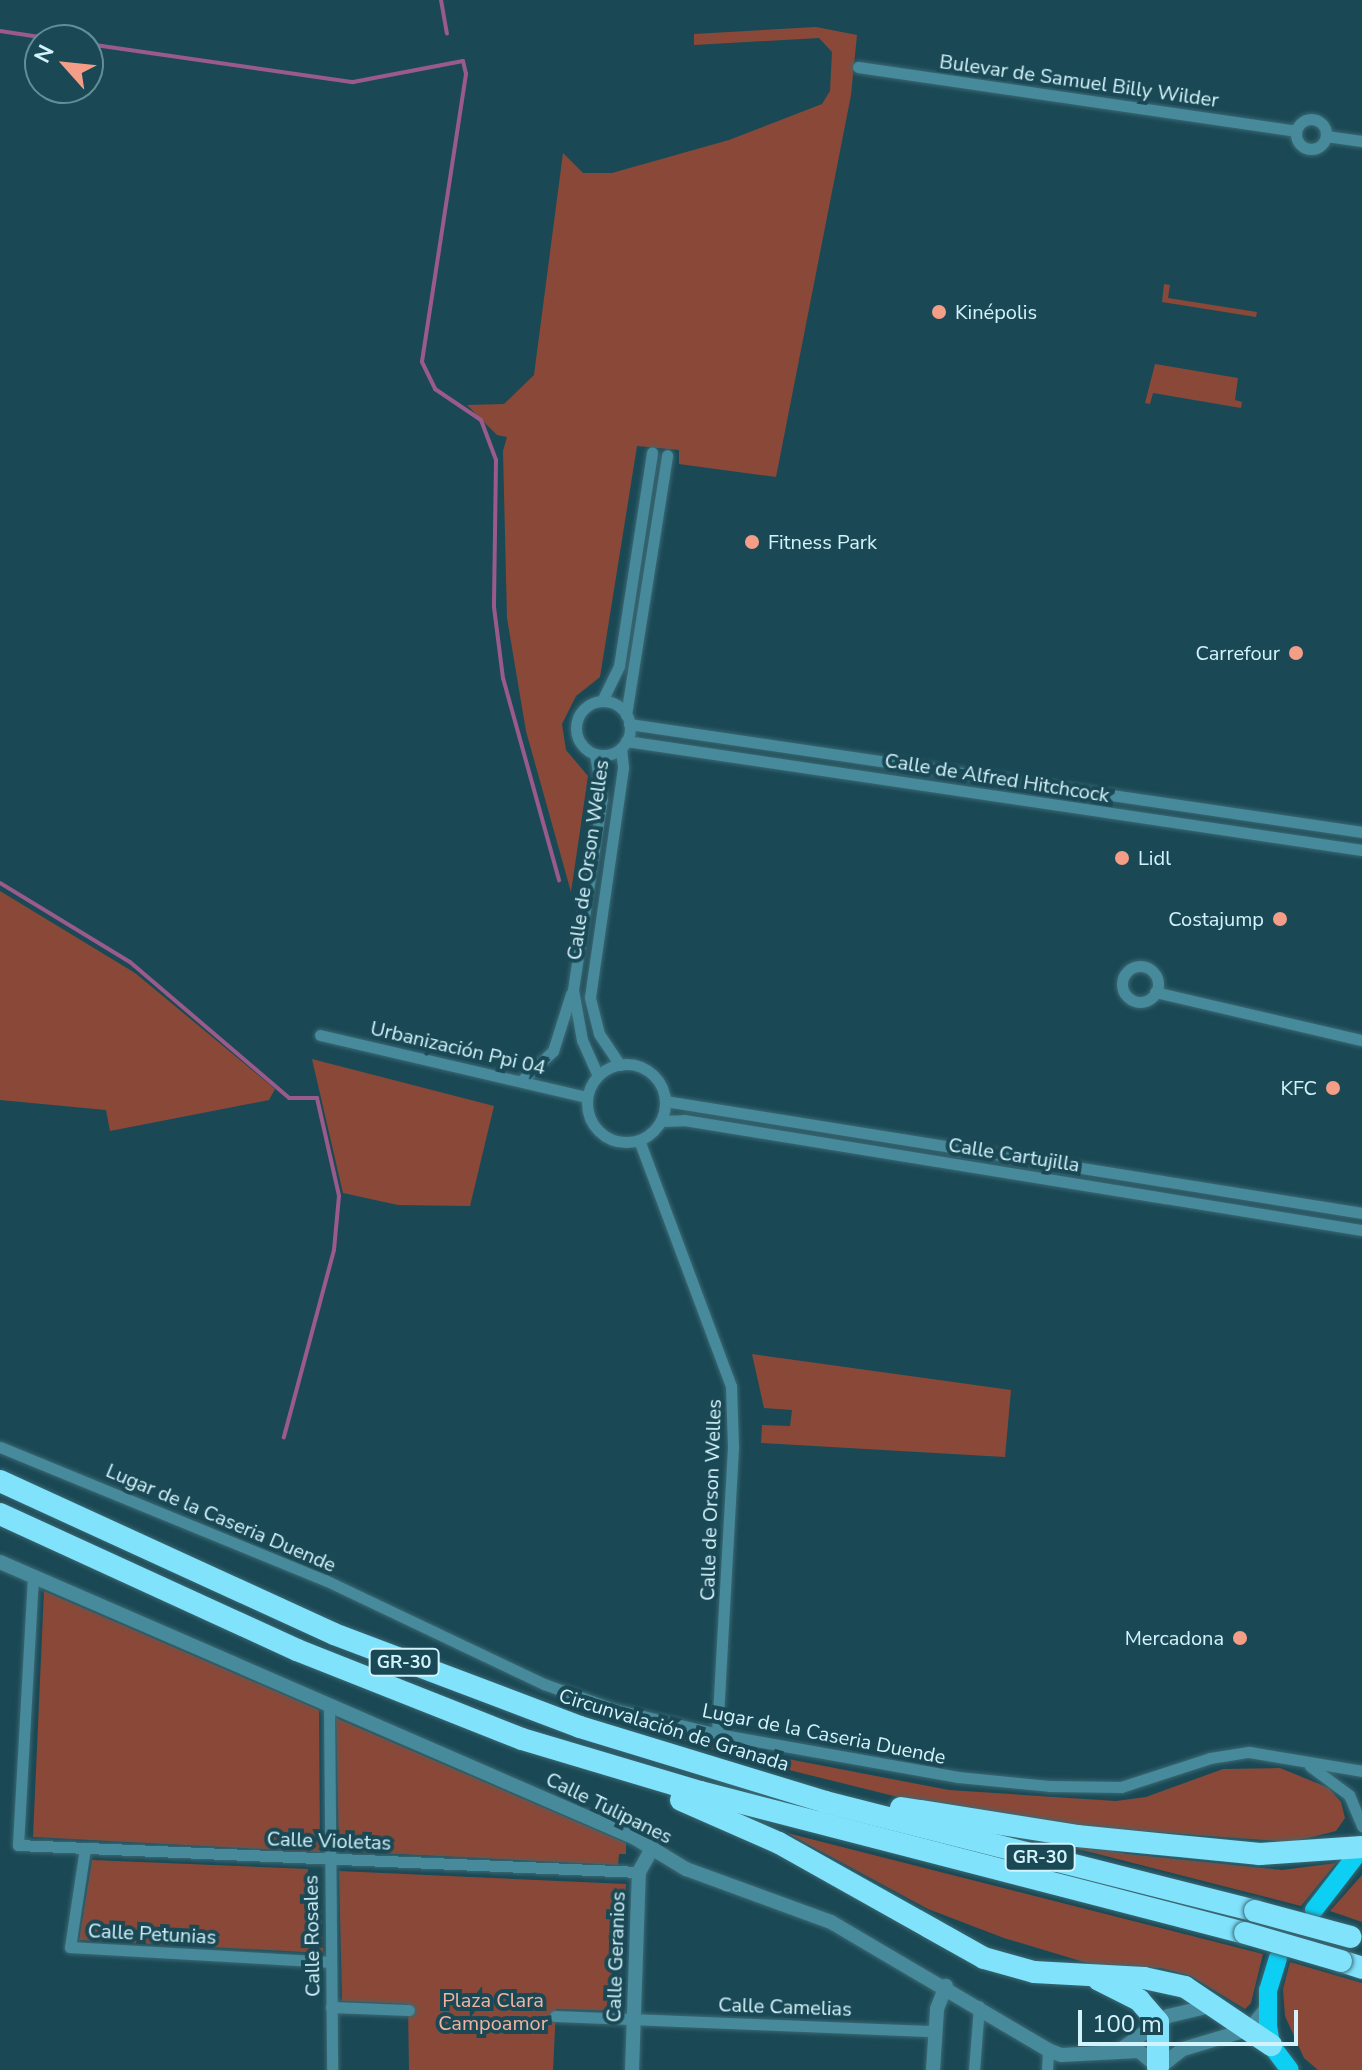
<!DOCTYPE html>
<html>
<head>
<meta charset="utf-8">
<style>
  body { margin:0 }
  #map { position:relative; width:1362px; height:2070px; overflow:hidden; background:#1a4955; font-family:"Nunito Sans",sans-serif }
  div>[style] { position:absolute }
  .green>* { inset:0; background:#8a4938 }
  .stream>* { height:4px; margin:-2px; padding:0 2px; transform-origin:2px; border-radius:2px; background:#9a5b8b }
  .roads { filter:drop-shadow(0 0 2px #3b6873) drop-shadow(0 0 2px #3b6873) }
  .minor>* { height:11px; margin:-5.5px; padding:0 5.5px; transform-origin:5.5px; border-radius:5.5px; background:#468a9b }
  .minor>.ring { margin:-5.5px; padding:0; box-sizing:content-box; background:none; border:11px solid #468a9b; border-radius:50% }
  .tertiary>* { height:14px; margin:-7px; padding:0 7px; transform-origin:7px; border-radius:7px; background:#468a9b }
  .primary>* { height:18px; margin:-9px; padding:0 9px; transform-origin:9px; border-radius:9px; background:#0dcff3 }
  .motorway>* { height:22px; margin:-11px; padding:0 11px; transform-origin:11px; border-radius:11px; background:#80e2fb }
  .bridges { filter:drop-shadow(0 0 2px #3b6873) drop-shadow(0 0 2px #3b6873) }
  .motorway-bridge>* { height:22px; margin:-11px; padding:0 11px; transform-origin:11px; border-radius:11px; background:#80e2fb }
  .dots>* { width:22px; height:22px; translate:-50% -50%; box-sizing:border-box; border:4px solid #1a4955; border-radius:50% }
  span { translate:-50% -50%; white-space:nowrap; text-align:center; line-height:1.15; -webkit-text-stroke:8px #1a4955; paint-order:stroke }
  .shield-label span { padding:2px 6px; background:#1a4955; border:2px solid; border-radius:6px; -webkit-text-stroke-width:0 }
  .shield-label { font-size:18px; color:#d3f3fc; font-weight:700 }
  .street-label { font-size:20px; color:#d3f3fc }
  .poi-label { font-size:20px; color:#d3f3fc }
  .left { translate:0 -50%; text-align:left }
  .right { translate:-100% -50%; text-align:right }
  .park-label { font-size:20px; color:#f3b3a1 }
  .north { position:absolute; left:24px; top:24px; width:80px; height:80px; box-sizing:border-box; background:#1a4955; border:2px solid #648d98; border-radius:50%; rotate:297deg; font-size:22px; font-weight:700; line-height:32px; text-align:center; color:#d3f3fc }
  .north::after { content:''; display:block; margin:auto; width:28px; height:36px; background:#f49e87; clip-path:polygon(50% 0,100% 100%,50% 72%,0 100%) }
  .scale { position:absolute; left:1078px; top:2010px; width:220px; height:36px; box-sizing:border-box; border:4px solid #d3f3fc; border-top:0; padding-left:10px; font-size:24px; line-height:28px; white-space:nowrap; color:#d3f3fc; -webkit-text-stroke:6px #1a4955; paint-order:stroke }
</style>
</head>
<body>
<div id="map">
  <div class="green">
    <i style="clip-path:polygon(816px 27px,857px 35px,851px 95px,776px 477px,679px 464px,679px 450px,637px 446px,600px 677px,576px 696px,562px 724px,566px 750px,588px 776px,571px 892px,526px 731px,507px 618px,503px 451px,507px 437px,497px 435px,467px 405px,504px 404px,534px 375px,563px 153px,583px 173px,612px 173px,729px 140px,822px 104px,830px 91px,832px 52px,819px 38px,694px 45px,694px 34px)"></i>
    <i style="clip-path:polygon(1164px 284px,1170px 285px,1168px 298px,1257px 312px,1256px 317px,1162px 302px)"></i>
    <i style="clip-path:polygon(1155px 364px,1238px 378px,1235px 400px,1242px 402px,1241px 408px,1153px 393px,1150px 404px,1145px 403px)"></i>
    <i style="clip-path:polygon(0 891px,135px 973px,275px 1089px,269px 1100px,110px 1131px,106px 1110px,0 1100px)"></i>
    <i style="clip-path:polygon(312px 1059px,494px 1106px,470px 1206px,398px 1205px,343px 1193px)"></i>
    <i style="clip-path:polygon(752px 1354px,1011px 1390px,1005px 1457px,761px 1443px,762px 1425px,790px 1426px,792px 1410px,764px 1408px)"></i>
    <i style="clip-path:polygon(44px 1591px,319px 1710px,320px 1852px,33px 1837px)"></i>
    <i style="clip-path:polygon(600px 1715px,699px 1742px,949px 1790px,1116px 1801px,1146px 1797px,1223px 1769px,1280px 1768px,1329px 1788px,1341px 1802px,1345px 1818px,1336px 1831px,1292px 1842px,1072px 1826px,922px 1803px,737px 1757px)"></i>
    <i style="clip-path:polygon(336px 1718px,626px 1843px,626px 1854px,619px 1854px,618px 1865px,339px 1851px)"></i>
    <i style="clip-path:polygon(787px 1833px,1263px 1954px,1251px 2003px,1245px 2009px,1191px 1976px,1161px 1968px,1097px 1966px,1004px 1938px,928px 1909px)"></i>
    <i style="clip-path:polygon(1054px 1837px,1127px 1854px,1282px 1870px,1336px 1863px,1301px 1906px,1043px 1840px)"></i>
    <i style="clip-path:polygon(92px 1860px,308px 1869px,308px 1874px,320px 1875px,323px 1953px,79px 1940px)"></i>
    <i style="clip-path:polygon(339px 1871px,626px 1884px,620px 2011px,556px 2009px,553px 2070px,409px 2070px,408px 2004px,342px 2001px)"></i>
    <i style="clip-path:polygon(1362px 1875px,1362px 1922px,1330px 1911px)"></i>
    <i style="clip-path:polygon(1290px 1962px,1362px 1983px,1362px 2070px,1318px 2070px,1304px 2058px,1285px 2016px,1283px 1989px)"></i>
  </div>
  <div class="stream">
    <i style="left:441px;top:0;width:34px;rotate:80deg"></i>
    <i style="left:0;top:31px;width:60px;rotate:8.7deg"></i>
    <i style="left:88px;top:44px;width:268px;rotate:8.2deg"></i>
    <i style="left:353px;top:82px;width:112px;rotate:-10.8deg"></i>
    <i style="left:463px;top:61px;width:13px;rotate:77deg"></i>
    <i style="left:466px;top:74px;width:291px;rotate:98.7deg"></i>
    <i style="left:422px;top:362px;width:30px;rotate:64deg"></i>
    <i style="left:435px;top:389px;width:55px;rotate:34deg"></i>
    <i style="left:481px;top:420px;width:43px;rotate:69.4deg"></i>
    <i style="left:496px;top:460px;width:147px;rotate:90.8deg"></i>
    <i style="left:494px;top:607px;width:72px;rotate:82.8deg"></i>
    <i style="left:503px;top:678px;width:210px;rotate:74.5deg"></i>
    <i style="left:0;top:883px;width:152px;rotate:31.3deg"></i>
    <i style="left:130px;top:962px;width:209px;rotate:40.5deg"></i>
    <i style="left:289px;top:1098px;width:28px"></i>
    <i style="left:317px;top:1098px;width:100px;rotate:77.3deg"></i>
    <i style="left:339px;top:1196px;width:54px;rotate:95.3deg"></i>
    <i style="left:334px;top:1250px;width:194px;rotate:105deg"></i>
  </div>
  <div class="roads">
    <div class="minor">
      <i style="left:858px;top:67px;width:442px;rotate:8.3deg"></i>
      <i class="ring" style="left:1296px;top:119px;width:19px;height:19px"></i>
      <i style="left:1326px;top:136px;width:36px;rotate:8deg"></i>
      <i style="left:602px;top:701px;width:39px;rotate:-64deg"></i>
      <i style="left:619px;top:666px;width:216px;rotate:-81.2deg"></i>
      <i class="ring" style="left:576px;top:701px;width:43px;height:43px"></i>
      <i style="left:626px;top:715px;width:263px;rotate:-81deg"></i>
      <i style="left:629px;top:724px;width:741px;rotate:8.38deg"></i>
      <i style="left:626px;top:741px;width:744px;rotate:8.42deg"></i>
      <i style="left:595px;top:754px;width:45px;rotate:81deg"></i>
      <i style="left:602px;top:798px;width:194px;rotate:98.6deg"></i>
      <i style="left:573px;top:990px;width:51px;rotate:79.8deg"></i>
      <i style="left:582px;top:1040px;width:39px;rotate:66deg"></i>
      <i class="ring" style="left:1122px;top:966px;width:25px;height:25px"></i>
      <i style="left:1155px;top:992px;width:212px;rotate:13.1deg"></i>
      <i style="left:320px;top:1035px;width:274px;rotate:13.1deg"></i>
      <i class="ring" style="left:587px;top:1064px;width:67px;height:67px"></i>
      <i style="left:620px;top:1065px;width:37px;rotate:-124deg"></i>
      <i style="left:599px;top:1034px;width:38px;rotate:-104deg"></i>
      <i style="left:590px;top:997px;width:232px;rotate:-81.8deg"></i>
      <i style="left:623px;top:767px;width:19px;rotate:-96deg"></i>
      <i style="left:522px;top:1080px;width:42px;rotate:-43.1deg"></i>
      <i style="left:553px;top:1051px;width:60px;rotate:-72.5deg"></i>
      <i style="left:665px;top:1101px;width:706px;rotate:9.13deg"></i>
      <i style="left:661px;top:1121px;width:23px;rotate:-2deg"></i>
      <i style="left:684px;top:1120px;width:687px;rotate:9.22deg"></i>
      <i style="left:639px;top:1140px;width:263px;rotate:69.5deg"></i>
      <i style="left:731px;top:1386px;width:61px;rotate:88.1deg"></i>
      <i style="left:733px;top:1447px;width:287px;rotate:93.2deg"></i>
      <i style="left:0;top:1447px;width:351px;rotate:22.3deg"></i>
      <i style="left:325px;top:1580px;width:242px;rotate:25.4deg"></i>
      <i style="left:544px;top:1684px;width:74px;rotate:19.7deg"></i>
      <i style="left:614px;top:1709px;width:106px;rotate:13.6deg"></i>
      <i style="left:717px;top:1734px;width:245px;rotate:10.1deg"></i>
      <i style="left:958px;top:1777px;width:91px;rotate:5.6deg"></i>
      <i style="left:1049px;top:1786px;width:72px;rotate:0.8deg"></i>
      <i style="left:1121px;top:1787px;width:94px;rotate:-18deg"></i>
      <i style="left:1210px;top:1758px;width:39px;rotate:-9deg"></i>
      <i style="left:1249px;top:1752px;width:115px;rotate:9.5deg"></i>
      <i style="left:33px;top:1576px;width:269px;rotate:93.2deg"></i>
      <i style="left:18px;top:1845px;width:622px;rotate:2.49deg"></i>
      <i style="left:329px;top:1705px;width:365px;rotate:89.5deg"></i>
      <i style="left:1310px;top:1766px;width:49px;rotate:36.6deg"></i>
      <i style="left:1349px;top:1795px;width:34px;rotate:67deg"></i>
      <i style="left:85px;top:1848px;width:100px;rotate:98.6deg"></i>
      <i style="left:70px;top:1947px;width:261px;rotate:3.3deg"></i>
      <i style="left:331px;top:2007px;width:78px;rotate:2.2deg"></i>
      <i style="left:555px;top:2016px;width:380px;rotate:2.3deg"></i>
      <i style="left:974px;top:2070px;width:64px;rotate:-85.5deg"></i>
      <i style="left:1047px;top:2070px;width:20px;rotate:-87deg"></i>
    </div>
    <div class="tertiary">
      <i style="left:0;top:1562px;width:692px;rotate:23.49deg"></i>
      <i style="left:635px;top:1838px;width:60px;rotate:31.3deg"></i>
      <i style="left:686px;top:1869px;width:154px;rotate:20.1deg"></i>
      <i style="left:831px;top:1922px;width:252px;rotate:30.5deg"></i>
      <i style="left:1048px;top:2050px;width:14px;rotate:21deg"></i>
      <i style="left:1061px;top:2055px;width:78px;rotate:-2.9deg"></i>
      <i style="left:1139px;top:2051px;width:25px;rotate:40deg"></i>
      <i style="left:1120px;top:2050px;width:59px;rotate:-35.3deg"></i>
      <i style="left:1168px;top:2016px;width:48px;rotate:-13.2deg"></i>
      <i style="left:632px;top:2070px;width:198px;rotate:-88deg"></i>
      <i style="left:639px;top:1872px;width:26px;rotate:-61deg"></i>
      <i style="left:933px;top:2070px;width:61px;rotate:-86.2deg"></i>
      <i style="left:937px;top:2009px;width:25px;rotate:-69deg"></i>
      <i style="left:1156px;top:2070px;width:34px;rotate:-38deg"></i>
      <i style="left:1183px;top:2049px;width:70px;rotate:-16.6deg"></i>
      <i style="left:1250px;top:2029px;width:27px;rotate:-51deg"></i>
    </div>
    <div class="primary">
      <i style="left:1314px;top:1910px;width:78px;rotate:-52.3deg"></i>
      <i style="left:1278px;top:1958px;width:34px;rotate:107deg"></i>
      <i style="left:1268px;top:1990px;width:36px;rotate:90deg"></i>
      <i style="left:1268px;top:2026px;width:19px;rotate:81deg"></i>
      <i style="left:1271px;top:2045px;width:31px;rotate:53deg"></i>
    </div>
    <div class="motorway">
      <i style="left:0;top:1481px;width:367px;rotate:24.6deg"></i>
      <i style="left:334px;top:1634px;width:263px;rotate:20.7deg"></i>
      <i style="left:580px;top:1727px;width:256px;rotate:17deg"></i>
      <i style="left:825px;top:1802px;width:444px;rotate:14.2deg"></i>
      <i style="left:0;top:1514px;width:327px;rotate:24.6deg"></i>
      <i style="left:297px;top:1650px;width:242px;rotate:21.6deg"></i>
      <i style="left:522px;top:1739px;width:186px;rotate:16.6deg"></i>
      <i style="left:700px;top:1792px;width:563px;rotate:14.51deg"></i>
      <i style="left:681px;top:1800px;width:107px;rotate:23.7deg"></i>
      <i style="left:779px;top:1843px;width:235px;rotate:29.3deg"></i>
      <i style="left:984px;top:1958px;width:52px;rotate:15.6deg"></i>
      <i style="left:1034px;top:1972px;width:110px;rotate:3.1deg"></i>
      <i style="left:1144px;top:1978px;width:42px;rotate:12.4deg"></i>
      <i style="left:1185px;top:1987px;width:104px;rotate:34deg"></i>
      <i style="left:901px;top:1808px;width:178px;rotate:9deg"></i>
      <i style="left:1077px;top:1836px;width:184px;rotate:5.6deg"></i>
      <i style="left:1260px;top:1854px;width:102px;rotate:-3.9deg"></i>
      <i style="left:1341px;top:1961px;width:22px;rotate:18deg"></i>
      <i style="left:1099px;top:1980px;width:45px;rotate:26.6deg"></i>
      <i style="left:1139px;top:2000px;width:29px;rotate:49deg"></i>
      <i style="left:1158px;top:2022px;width:45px;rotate:90deg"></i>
    </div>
  </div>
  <div class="bridges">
    <div class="motorway-bridge">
      <i style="left:1255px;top:1911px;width:99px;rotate:15.2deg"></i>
      <i style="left:1245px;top:1933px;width:100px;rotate:16.3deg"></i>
    </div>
  </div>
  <div class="dots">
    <i style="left:939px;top:312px;background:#f49e87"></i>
    <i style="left:752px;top:542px;background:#f49e87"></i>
    <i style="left:1296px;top:653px;background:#f49e87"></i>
    <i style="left:1122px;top:858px;background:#f49e87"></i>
    <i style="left:1280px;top:919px;background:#f49e87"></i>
    <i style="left:1333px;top:1088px;background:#f49e87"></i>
    <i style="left:1240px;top:1638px;background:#f49e87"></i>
  </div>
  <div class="shield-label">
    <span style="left:404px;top:1662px">GR-30</span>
    <span style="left:1040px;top:1857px">GR-30</span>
  </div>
  <div class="street-label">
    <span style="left:1079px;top:81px;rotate:8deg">Bulevar de Samuel Billy Wilder</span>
    <span style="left:997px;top:778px;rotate:9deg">Calle de Alfred Hitchcock</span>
    <span style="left:588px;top:860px;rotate:-82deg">Calle de Orson Welles</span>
    <span style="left:458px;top:1048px;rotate:13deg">Urbanización Ppi 04</span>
    <span style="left:1014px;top:1155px;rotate:9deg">Calle Cartujilla</span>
    <span style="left:711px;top:1500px;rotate:-88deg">Calle de Orson Welles</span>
    <span style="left:221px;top:1518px;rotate:23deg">Lugar de la Caseria Duende</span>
    <span style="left:674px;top:1730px;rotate:17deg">Circunvalación de Granada</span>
    <span style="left:824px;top:1734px;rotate:11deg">Lugar de la Caseria Duende</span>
    <span style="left:609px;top:1808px;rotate:26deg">Calle Tulipanes</span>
    <span style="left:329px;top:1841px;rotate:2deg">Calle Violetas</span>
    <span style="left:152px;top:1934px;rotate:3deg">Calle Petunias</span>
    <span style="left:312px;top:1936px;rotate:-91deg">Calle Rosales</span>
    <span style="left:616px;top:1957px;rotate:-88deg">Calle Geranios</span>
    <span style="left:785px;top:2007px;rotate:2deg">Calle Camelias</span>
  </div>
  <div class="poi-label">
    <span class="left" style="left:955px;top:312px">Kinépolis</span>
    <span class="left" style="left:768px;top:542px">Fitness Park</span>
    <span class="right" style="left:1280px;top:653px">Carrefour</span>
    <span class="left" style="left:1138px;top:858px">Lidl</span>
    <span class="right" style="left:1264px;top:919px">Costajump</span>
    <span class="right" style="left:1317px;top:1088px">KFC</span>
    <span class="right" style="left:1224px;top:1638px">Mercadona</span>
  </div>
  <div class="park-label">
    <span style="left:493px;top:2012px">Plaza Clara<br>Campoamor</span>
  </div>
  <div class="north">N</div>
  <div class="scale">100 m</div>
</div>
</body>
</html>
